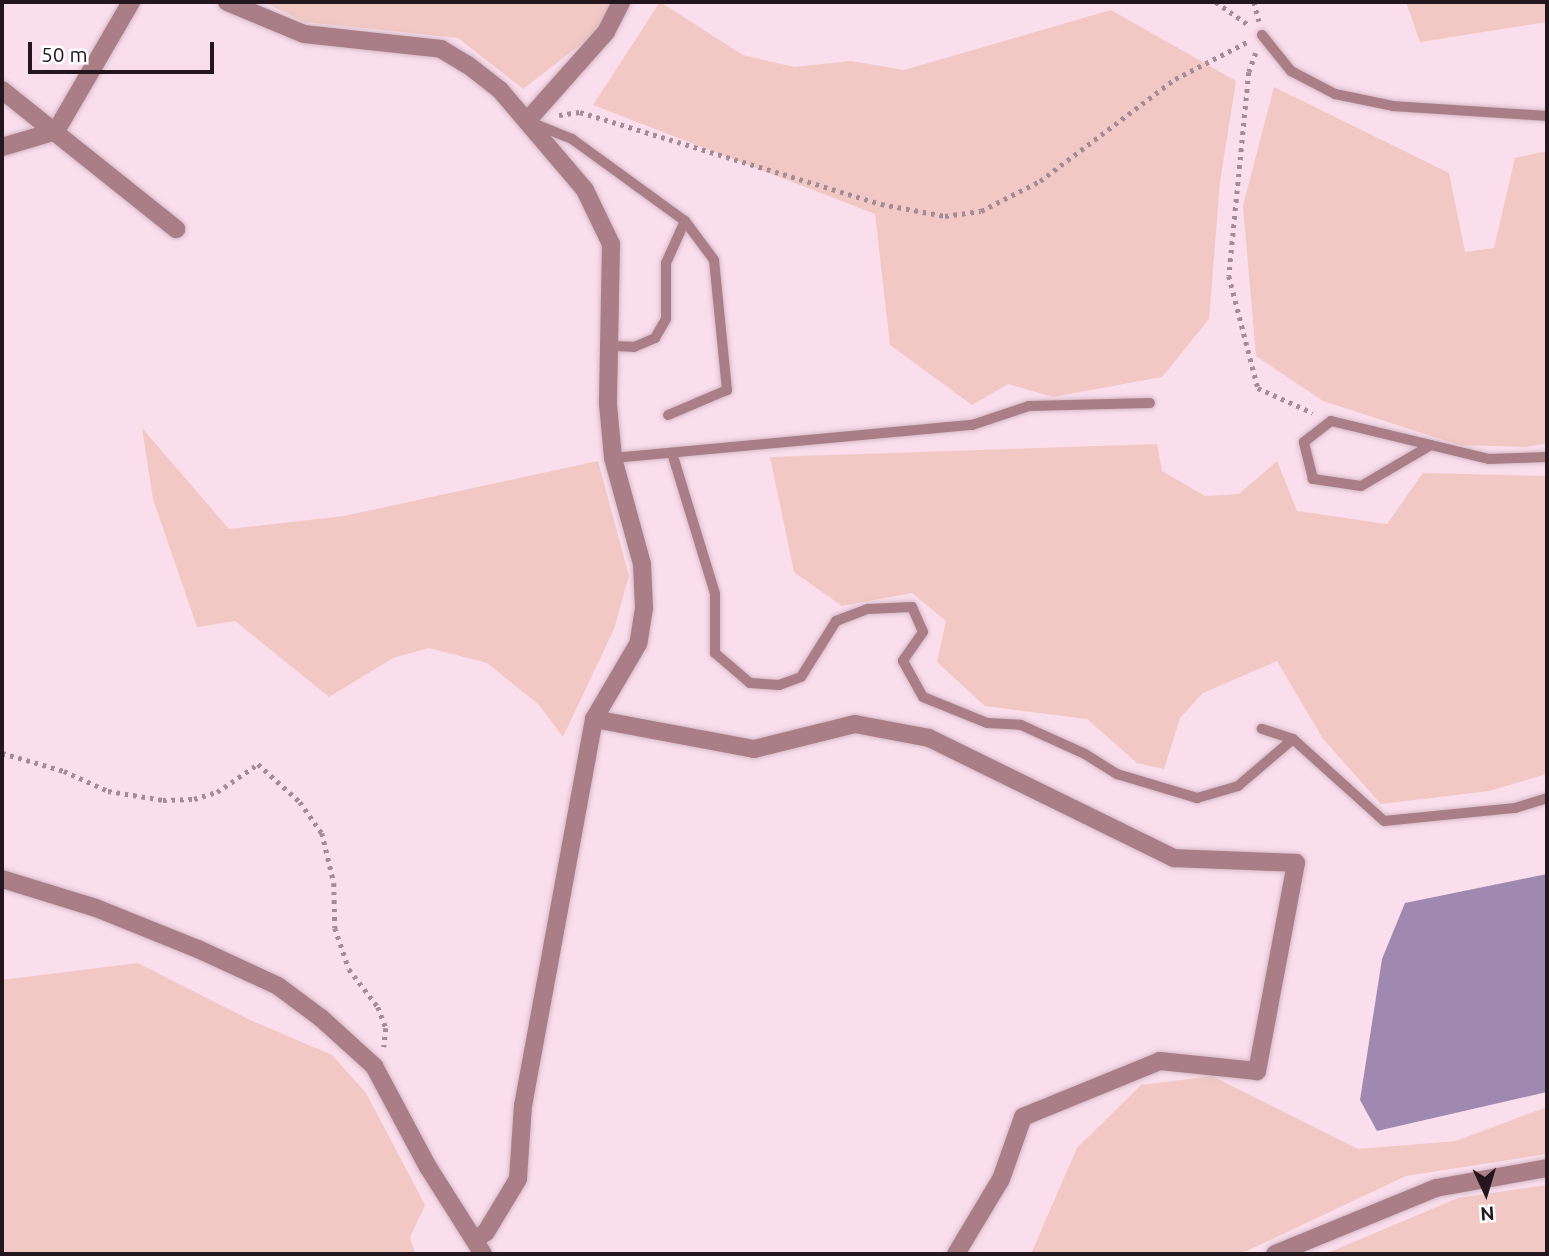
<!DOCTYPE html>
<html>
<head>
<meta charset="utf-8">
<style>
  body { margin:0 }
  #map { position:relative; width:1549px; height:1256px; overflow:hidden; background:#fbdeec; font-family:Ubuntu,sans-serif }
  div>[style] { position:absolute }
  .green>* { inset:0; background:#f1c8c3 }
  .water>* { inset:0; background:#9f89b1 }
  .path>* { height:4.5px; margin-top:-2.25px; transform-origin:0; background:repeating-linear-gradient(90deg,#a38c97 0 3.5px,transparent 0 8.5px) }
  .roads { filter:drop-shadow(0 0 2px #d4bac7) drop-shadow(0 0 2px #d4bac7) }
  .lane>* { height:10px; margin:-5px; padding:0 5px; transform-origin:5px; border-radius:5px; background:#aa7e86 }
  .street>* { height:18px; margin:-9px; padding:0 9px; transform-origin:9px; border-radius:9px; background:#aa7e86 }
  span { translate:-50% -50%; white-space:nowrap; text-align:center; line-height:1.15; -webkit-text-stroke:6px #fff; paint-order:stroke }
  .frame { position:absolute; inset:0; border:4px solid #23161d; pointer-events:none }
  .north { position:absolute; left:1451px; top:1158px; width:70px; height:70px; -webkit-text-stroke:5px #fff; paint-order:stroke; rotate:176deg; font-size:19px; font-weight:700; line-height:28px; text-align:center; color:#23161d }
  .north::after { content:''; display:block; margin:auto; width:24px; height:32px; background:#23161d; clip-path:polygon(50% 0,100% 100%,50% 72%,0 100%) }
  .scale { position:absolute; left:28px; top:42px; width:186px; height:32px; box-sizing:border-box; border:4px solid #23161d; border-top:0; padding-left:9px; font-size:21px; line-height:24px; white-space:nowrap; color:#23161d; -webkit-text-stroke:5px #fff; paint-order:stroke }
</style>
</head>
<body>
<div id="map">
  <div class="green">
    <i style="clip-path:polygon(264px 2px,610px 2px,606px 25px,523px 89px,458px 38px,304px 22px)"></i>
    <i style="clip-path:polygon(660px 2px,743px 55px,794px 67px,851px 61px,904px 70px,1111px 10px,1236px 81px,1220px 182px,1209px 319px,1162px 377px,1053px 397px,1008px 384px,972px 405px,890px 345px,875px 214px,593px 105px)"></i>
    <i style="clip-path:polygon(1406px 2px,1547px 2px,1547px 22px,1420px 42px)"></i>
    <i style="clip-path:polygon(1274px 87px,1449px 173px,1465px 252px,1494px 248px,1515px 158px,1547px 151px,1547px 443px,1526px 447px,1459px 445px,1323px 401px,1256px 356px,1243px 206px)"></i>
    <i style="clip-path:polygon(142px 428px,229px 529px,344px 516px,598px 461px,629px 576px,614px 629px,563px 737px,539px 705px,487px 663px,429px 648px,393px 658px,329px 697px,235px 621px,197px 627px,153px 499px)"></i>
    <i style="clip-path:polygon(1157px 444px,1162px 471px,1205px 496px,1239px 494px,1277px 461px,1297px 511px,1387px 524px,1423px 473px,1547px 476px,1547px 774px,1489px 791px,1381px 804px,1323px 739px,1277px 661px,1203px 693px,1180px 718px,1164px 769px,1137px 763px,1087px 719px,985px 706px,937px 662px,946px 621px,912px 593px,842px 606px,794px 572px,770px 457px)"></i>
    <i style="clip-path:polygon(138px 963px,250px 1020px,332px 1055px,366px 1093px,425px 1205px,410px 1237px,415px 1254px,2px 1254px,2px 980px)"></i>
    <i style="clip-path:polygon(1212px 1076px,1358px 1149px,1456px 1141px,1547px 1107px,1547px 1154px,1406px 1176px,1240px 1254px,1031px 1254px,1077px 1148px,1141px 1085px)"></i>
    <i style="clip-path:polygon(1547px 1185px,1547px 1254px,1325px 1254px,1458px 1198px)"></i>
  </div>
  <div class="water">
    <i style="clip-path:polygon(1547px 874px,1547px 1092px,1377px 1131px,1360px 1100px,1382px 959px,1405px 903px)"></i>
  </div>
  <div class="path">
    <i style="left:1216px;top:2px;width:42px;rotate:35.2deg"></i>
    <i style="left:1254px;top:2px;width:20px;rotate:75deg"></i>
    <i style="left:1256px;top:53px;width:20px;rotate:110deg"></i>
    <i style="left:1249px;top:72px;width:205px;rotate:95.6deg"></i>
    <i style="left:1229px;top:276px;width:116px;rotate:75.5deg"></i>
    <i style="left:1258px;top:388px;width:60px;rotate:24.4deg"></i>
    <i style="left:559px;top:115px;width:21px;rotate:-8deg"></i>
    <i style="left:580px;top:112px;width:315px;rotate:17deg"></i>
    <i style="left:881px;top:204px;width:65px;rotate:10.6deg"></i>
    <i style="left:945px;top:216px;width:36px;rotate:-8deg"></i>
    <i style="left:981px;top:211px;width:66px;rotate:-27deg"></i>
    <i style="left:1040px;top:181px;width:169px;rotate:-37.1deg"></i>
    <i style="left:1175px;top:79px;width:81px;rotate:-27.2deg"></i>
    <i style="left:2px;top:753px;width:65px;rotate:16.2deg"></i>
    <i style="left:64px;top:771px;width:48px;rotate:24.4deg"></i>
    <i style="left:108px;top:791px;width:56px;rotate:9.3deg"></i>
    <i style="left:163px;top:800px;width:31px;rotate:-2deg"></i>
    <i style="left:194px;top:799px;width:24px;rotate:-17deg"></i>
    <i style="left:217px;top:792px;width:50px;rotate:-34.3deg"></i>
    <i style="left:258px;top:764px;width:57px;rotate:42.1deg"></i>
    <i style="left:300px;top:802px;width:38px;rotate:55deg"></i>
    <i style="left:322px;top:833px;width:51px;rotate:76.5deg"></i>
    <i style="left:334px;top:883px;width:45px;rotate:88.7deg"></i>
    <i style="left:335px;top:928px;width:43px;rotate:71.1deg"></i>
    <i style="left:349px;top:969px;width:48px;rotate:52.7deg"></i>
    <i style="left:378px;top:1007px;width:22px;rotate:69deg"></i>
    <i style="left:386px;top:1028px;width:19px;rotate:96deg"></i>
  </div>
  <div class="roads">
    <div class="lane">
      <i style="left:1262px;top:35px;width:46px;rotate:51.1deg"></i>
      <i style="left:1291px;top:71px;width:50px;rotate:27.6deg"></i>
      <i style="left:1335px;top:94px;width:59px;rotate:11.7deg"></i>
      <i style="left:1393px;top:106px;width:154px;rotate:3.7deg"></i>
      <i style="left:530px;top:122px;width:45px;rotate:22deg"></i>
      <i style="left:572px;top:139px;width:140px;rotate:36deg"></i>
      <i style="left:685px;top:221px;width:49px;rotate:53.4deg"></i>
      <i style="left:714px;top:260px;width:131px;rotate:84.3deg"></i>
      <i style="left:727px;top:390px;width:64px;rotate:157deg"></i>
      <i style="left:611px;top:346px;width:23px;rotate:2deg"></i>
      <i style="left:634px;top:347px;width:23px;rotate:-23deg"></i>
      <i style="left:655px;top:338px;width:22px;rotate:-60deg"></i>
      <i style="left:666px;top:319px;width:56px;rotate:-90deg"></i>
      <i style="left:666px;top:263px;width:46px;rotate:-65.7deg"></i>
      <i style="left:1431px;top:445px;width:81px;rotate:149.6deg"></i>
      <i style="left:1361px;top:486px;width:49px;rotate:-171.7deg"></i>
      <i style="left:1313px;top:479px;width:38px;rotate:-104deg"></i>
      <i style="left:1304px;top:442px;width:34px;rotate:-38deg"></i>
      <i style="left:1331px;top:421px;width:163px;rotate:13.5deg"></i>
      <i style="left:1489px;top:459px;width:58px;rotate:-2deg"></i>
      <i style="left:672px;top:453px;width:147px;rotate:73deg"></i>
      <i style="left:715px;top:594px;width:59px;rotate:90deg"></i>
      <i style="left:715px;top:653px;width:46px;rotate:40.6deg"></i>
      <i style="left:750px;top:683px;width:29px;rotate:4deg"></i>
      <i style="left:779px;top:685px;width:23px;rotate:-20deg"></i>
      <i style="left:801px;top:677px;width:66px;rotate:-58deg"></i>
      <i style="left:836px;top:621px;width:34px;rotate:-21deg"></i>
      <i style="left:868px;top:609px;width:44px;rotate:-2.6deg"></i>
      <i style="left:912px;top:607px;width:27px;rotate:66deg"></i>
      <i style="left:923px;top:632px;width:35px;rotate:125deg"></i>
      <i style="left:903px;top:661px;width:41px;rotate:60.9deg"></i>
      <i style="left:923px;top:697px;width:69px;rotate:22.1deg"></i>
      <i style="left:987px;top:723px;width:34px;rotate:3deg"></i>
      <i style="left:1021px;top:725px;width:70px;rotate:24.4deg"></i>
      <i style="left:1085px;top:754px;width:38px;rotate:32deg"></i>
      <i style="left:1117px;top:774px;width:84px;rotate:16.7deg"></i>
      <i style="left:1197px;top:798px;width:43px;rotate:-16.3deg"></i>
      <i style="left:1238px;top:786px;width:72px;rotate:-40.5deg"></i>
      <i style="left:1293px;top:739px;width:33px;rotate:-162deg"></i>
      <i style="left:613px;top:458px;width:361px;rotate:-5.3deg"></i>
      <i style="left:972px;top:425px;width:60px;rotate:-18.4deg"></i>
      <i style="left:1029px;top:406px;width:121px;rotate:-1.4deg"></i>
      <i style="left:1293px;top:739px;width:122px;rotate:42deg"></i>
      <i style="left:1384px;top:821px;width:132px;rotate:-5.7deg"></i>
      <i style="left:1515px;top:808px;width:34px;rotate:-17deg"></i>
    </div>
    <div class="street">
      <i style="left:227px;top:2px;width:83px;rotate:22.6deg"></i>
      <i style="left:304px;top:34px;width:138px;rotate:6.2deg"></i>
      <i style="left:441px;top:49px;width:31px;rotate:31deg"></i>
      <i style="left:468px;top:65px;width:41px;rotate:38deg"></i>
      <i style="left:500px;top:90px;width:131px;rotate:49.6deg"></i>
      <i style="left:585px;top:190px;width:60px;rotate:64.3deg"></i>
      <i style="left:611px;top:244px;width:160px;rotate:91.1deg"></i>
      <i style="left:608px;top:404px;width:54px;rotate:84.7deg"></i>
      <i style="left:613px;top:458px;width:110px;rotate:74.7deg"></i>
      <i style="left:642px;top:564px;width:44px;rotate:87.4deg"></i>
      <i style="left:644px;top:608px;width:36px;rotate:99deg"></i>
      <i style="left:638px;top:644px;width:87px;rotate:120.4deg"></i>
      <i style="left:594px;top:719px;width:392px;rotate:100.4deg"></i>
      <i style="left:523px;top:1105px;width:74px;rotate:93.9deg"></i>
      <i style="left:518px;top:1179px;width:62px;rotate:121.1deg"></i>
      <i style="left:486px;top:1232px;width:14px;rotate:144deg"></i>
      <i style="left:2px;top:90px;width:223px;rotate:38.6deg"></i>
      <i style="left:527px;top:121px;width:119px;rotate:-48.4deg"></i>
      <i style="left:606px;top:32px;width:34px;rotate:-63deg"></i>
      <i style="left:2px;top:147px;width:56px;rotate:-16.5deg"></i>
      <i style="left:56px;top:131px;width:149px;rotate:-59.8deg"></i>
      <i style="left:594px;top:719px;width:163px;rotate:10.6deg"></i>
      <i style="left:754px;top:749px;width:104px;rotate:-13.9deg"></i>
      <i style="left:855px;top:724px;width:75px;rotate:10.7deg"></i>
      <i style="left:929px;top:738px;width:273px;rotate:26.1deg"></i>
      <i style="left:1174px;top:858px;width:122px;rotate:2.3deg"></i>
      <i style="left:1296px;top:863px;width:212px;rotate:100.6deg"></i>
      <i style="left:1257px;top:1071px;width:98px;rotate:-174.1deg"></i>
      <i style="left:1160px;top:1061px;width:148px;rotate:157.8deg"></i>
      <i style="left:1023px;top:1117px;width:66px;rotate:109.5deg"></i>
      <i style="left:1001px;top:1179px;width:87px;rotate:121deg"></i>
      <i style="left:2px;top:879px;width:98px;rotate:17.1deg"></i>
      <i style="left:96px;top:908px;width:110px;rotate:21.9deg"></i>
      <i style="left:198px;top:949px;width:88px;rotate:24.8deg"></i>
      <i style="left:278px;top:986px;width:54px;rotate:36.7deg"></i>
      <i style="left:321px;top:1018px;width:72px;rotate:42.2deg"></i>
      <i style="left:374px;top:1066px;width:115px;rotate:61.9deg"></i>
      <i style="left:428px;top:1167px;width:103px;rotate:57.7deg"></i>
      <i style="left:1275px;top:1254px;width:174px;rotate:-22.3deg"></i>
      <i style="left:1436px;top:1188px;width:113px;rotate:-10.2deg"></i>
    </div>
  </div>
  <div class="frame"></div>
  <div class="north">N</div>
  <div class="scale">50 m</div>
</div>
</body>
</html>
